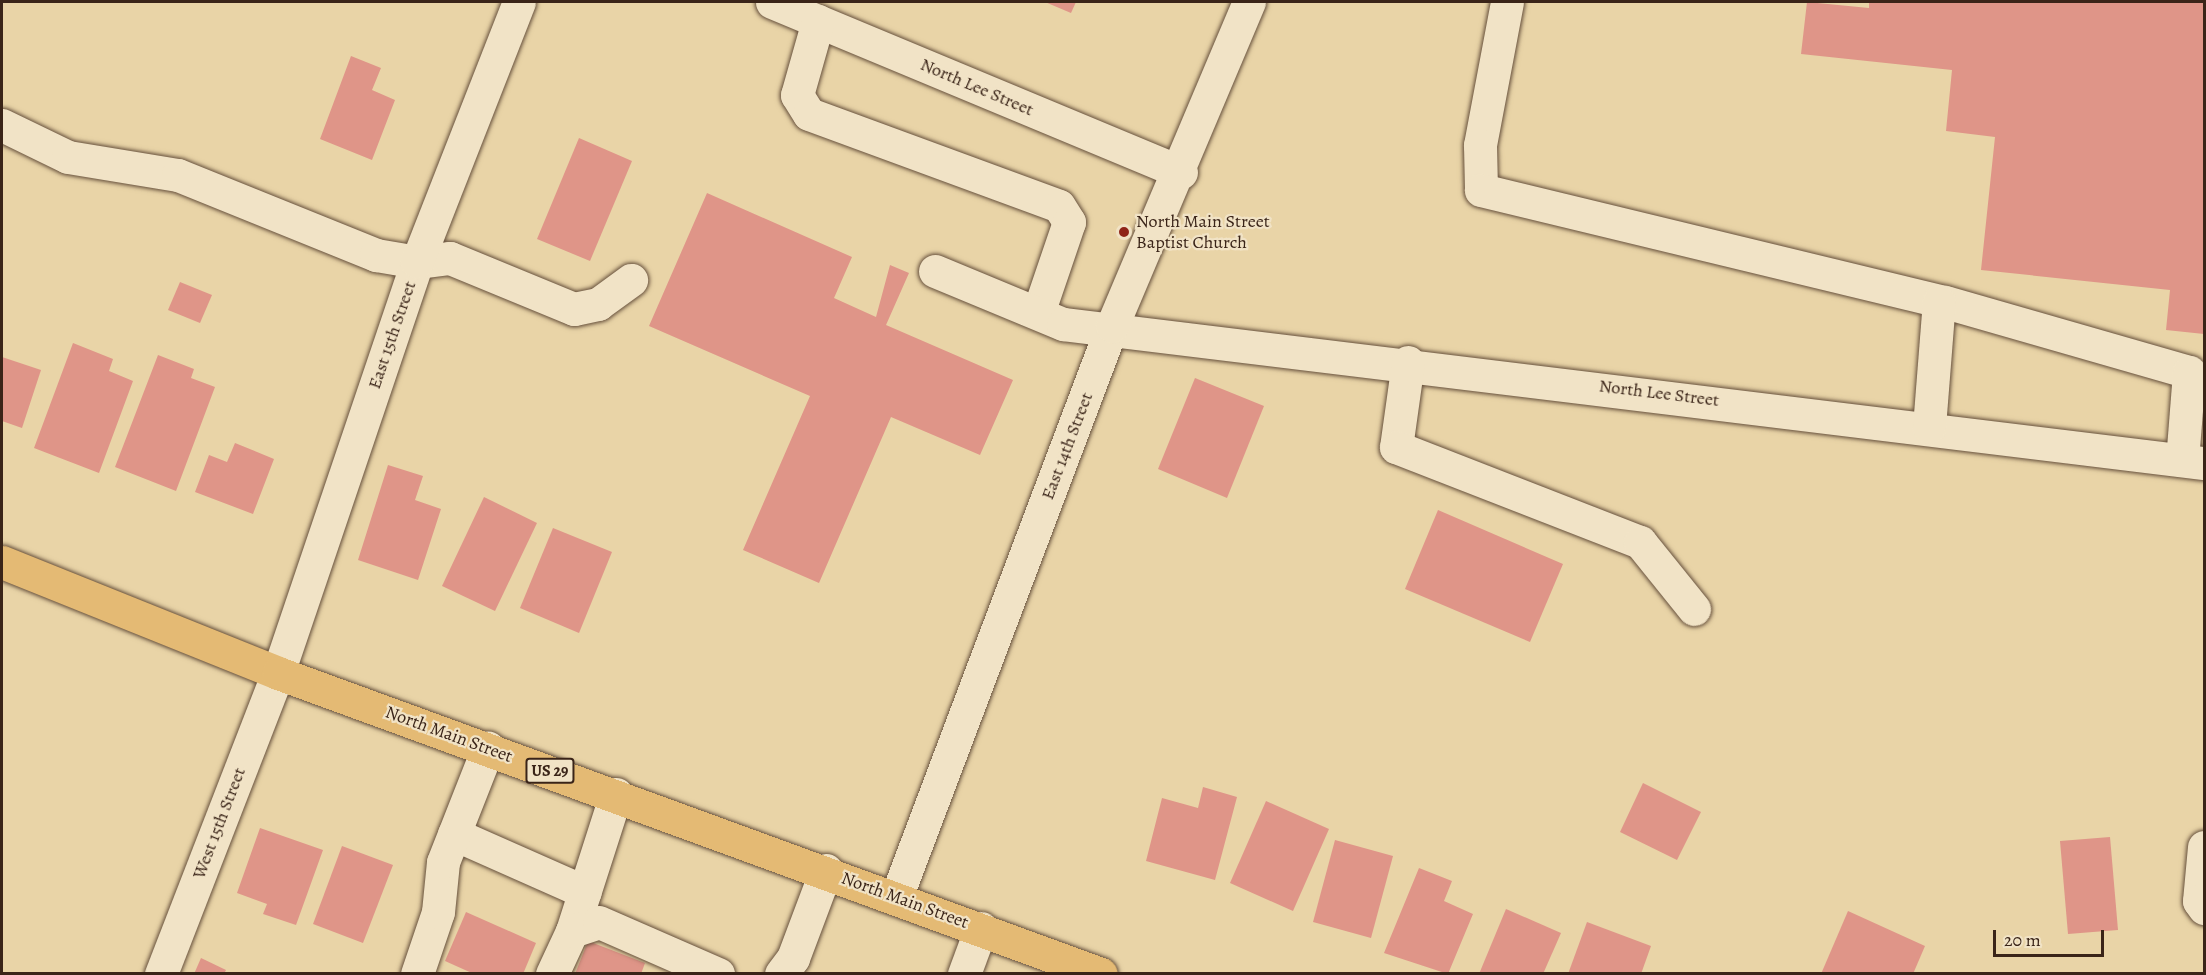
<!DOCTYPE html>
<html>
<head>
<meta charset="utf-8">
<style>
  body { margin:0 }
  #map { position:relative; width:2206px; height:975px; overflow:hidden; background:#e9d4a7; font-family:Alegreya,serif }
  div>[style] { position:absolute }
  .building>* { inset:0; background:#df9588 }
  .roads { filter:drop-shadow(0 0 2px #66503c) drop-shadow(0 0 2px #66503c) }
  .minor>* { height:33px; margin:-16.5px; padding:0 16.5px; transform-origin:16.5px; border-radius:16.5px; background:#f1e3c6 }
  .major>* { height:33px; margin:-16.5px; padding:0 16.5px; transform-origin:16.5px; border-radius:16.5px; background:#e4ba74 }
  .dots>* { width:16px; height:16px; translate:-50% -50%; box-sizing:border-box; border:3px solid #f1e3c6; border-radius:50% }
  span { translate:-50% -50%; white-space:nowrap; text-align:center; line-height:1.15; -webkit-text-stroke:4.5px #f1e3c6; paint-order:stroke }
  .shield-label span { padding:2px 4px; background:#f1e3c6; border:2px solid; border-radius:4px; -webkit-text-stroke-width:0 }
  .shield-label { font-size:16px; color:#3a2418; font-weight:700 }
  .street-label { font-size:18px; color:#3a2418 }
  .poi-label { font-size:18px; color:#3a2418 }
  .left { translate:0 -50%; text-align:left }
  .frame { position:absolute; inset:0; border:3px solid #3a2418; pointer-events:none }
  .scale { position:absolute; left:1993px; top:930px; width:111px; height:27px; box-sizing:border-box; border:3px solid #3a2418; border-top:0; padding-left:8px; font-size:18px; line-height:21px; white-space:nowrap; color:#3a2418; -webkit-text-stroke:4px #f1e3c6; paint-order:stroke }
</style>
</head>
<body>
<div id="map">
  <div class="building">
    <i style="clip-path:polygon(1045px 2px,1076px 2px,1071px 13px)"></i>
    <i style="clip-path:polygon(1807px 2px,1869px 8px,1869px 2px,2204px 2px,2204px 334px,2166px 330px,2170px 290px,1981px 270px,1995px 137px,1946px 131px,1952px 70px,1801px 54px)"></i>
    <i style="clip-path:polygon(351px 56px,381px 68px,372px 90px,395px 100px,372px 160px,320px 139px)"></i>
    <i style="clip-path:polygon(579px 138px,632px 161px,590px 261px,537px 239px)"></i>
    <i style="clip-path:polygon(707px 193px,852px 257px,834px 298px,876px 317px,890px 265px,909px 273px,886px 325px,1013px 380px,980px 455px,891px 417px,819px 583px,743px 550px,810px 396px,649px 326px)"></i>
    <i style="clip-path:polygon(180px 282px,212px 295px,200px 323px,168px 310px)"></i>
    <i style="clip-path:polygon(73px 343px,113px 359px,109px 371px,133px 381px,99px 473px,34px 448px)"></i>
    <i style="clip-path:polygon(158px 355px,194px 369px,191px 378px,215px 387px,176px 491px,115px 467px)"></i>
    <i style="clip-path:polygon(2px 357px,41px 370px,22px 428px,2px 421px)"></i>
    <i style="clip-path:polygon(1195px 378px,1264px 406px,1227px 498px,1158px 469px)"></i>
    <i style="clip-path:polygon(235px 443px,274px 459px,253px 514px,195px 492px,209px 455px,227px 462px)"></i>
    <i style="clip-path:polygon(388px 465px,423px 476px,415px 500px,441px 509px,418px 580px,358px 560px)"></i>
    <i style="clip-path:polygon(484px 497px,537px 523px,495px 611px,442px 586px)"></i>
    <i style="clip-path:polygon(1438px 510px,1563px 564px,1530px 642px,1405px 589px)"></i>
    <i style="clip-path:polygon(553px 528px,612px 552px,579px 633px,520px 608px)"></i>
    <i style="clip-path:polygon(1643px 783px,1701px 812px,1677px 860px,1620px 832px)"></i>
    <i style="clip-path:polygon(1203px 787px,1237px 797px,1215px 880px,1146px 861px,1162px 798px,1198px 808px)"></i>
    <i style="clip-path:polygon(1266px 801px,1329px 829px,1293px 911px,1230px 883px)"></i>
    <i style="clip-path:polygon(260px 828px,323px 850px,296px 925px,263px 914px,267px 904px,237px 893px)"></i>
    <i style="clip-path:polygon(2110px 837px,2118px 930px,2068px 934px,2060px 841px)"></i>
    <i style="clip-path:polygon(1335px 840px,1393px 856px,1371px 938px,1313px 922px)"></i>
    <i style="clip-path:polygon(342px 846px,393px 865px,363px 943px,313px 924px)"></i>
    <i style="clip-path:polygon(1419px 868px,1452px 881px,1444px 901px,1473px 914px,1448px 974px,1384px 953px)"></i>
    <i style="clip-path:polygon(1506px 909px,1561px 933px,1543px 974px,1479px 974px)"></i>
    <i style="clip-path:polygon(1848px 911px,1925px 946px,1913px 974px,1821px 974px)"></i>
    <i style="clip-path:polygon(466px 912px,536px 943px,523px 974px,474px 974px,445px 961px)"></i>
    <i style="clip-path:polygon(1587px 922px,1651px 946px,1641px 974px,1568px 974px)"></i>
    <i style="clip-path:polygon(588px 941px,645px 963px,641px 974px,575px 974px)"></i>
    <i style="clip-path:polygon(201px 958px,226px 970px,224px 974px,194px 974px)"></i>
  </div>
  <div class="roads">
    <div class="minor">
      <i style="left:772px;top:2px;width:443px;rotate:22.6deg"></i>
      <i style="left:1507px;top:2px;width:146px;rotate:100.7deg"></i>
      <i style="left:1480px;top:145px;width:45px;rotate:88.7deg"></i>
      <i style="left:1481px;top:190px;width:477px;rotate:13.6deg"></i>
      <i style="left:1945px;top:302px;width:254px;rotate:16deg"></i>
      <i style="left:2189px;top:372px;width:88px;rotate:94.5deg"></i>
      <i style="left:818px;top:21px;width:77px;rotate:105.8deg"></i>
      <i style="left:797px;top:95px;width:22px;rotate:58deg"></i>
      <i style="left:809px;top:114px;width:266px;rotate:20.2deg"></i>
      <i style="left:1059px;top:206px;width:19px;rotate:58deg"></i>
      <i style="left:1069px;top:222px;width:96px;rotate:108.8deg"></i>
      <i style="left:2px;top:125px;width:73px;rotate:25.9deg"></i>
      <i style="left:68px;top:157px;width:111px;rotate:9.3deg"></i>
      <i style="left:178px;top:175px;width:214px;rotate:22deg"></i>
      <i style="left:376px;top:255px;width:42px;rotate:9.7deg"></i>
      <i style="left:417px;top:262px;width:33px;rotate:-7deg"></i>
      <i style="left:450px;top:258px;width:134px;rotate:22.4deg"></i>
      <i style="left:574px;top:309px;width:25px;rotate:-12deg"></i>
      <i style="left:598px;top:304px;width:41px;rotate:-36deg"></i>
      <i style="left:935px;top:271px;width:139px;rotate:22.5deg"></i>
      <i style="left:1063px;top:324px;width:1149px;rotate:6.95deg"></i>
      <i style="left:1408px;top:362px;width:86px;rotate:98deg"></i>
      <i style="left:1396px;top:447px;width:262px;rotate:21.3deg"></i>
      <i style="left:1640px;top:542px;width:86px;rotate:51.1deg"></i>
      <i style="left:1929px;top:427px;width:126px;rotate:-85.5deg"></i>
      <i style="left:454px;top:834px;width:143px;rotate:23.9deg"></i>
      <i style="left:2204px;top:847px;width:54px;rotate:95.3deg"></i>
      <i style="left:2199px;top:901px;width:9px;rotate:54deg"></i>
      <i style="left:897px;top:895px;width:608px;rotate:-69.3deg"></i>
      <i style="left:1112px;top:326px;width:352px;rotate:-67.1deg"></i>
      <i style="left:572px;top:931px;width:144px;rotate:-72.2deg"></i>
      <i style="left:161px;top:974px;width:323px;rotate:-68.8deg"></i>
      <i style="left:278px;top:673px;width:434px;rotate:-71.3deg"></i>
      <i style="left:417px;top:262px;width:279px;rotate:-68.6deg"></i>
      <i style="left:417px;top:974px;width:65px;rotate:-71.3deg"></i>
      <i style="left:438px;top:912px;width:50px;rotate:-84.3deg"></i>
      <i style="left:443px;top:862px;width:123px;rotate:-68.5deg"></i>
      <i style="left:552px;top:974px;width:47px;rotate:-65.1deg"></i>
      <i style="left:572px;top:931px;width:28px;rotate:-18deg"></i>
      <i style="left:599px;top:922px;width:130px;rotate:23.6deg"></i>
      <i style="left:781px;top:974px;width:20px;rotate:-53deg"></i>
      <i style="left:793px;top:958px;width:94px;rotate:-69.4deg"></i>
      <i style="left:964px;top:974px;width:49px;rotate:-69.7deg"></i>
    </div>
    <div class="major">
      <i style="left:2px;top:562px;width:297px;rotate:21.9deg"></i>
      <i style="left:278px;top:673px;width:876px;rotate:20.09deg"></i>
    </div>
  </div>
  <div class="dots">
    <i style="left:1124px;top:232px;background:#8f2418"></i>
  </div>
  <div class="shield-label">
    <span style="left:550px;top:771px">US 29</span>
  </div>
  <div class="street-label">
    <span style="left:977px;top:87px;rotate:23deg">North Lee Street</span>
    <span style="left:392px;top:335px;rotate:-71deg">East 15th Street</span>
    <span style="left:1659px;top:393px;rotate:7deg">North Lee Street</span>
    <span style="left:1067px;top:446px;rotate:-69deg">East 14th Street</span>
    <span style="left:449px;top:734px;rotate:20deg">North Main Street</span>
    <span style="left:219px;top:823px;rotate:-69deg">West 15th Street</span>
    <span style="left:905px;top:900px;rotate:20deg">North Main Street</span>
  </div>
  <div class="poi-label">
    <span class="left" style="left:1136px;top:232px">North Main Street<br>Baptist Church</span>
  </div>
  <div class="frame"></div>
  <div class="scale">20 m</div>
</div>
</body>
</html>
